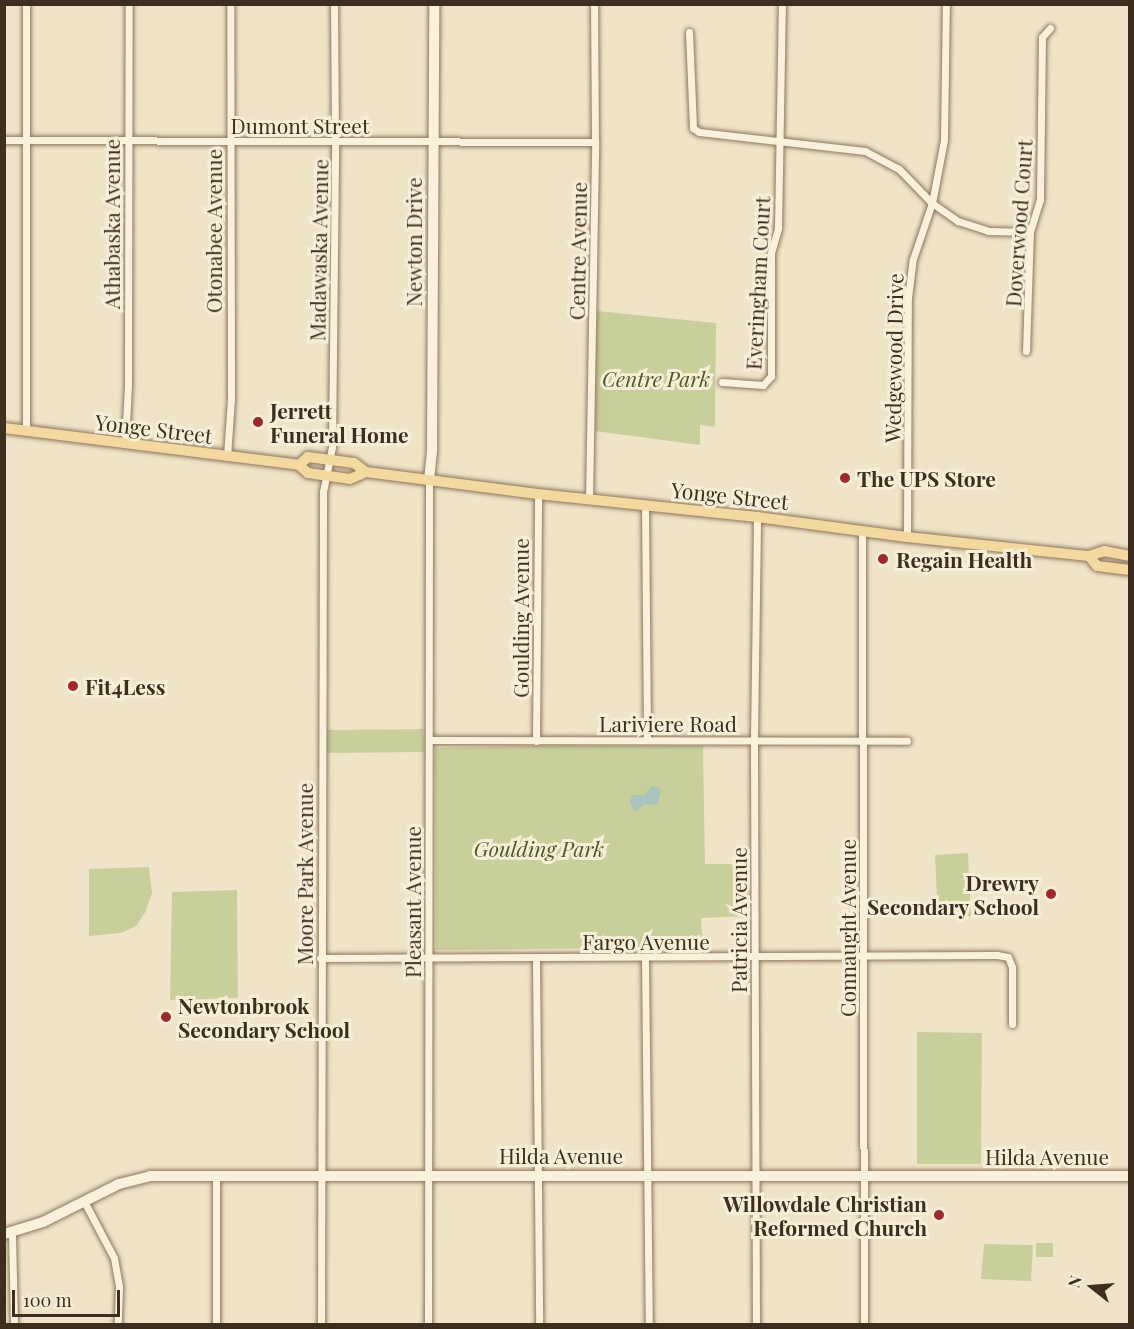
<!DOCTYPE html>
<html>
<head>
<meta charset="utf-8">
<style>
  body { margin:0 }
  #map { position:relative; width:1134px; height:1329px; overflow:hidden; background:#f0e4c8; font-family:"Playfair Display",serif }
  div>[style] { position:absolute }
  .green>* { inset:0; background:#c9cf9b }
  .water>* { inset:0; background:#a9c4bc }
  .roads { filter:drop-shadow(0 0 2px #8d765c) drop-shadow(0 0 2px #8d765c) }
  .street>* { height:7px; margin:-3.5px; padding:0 3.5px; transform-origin:3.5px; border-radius:3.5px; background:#faf1dc }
  .secondary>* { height:10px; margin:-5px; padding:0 5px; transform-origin:5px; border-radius:5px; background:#faf1dc }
  .primary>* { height:10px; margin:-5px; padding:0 5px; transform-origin:5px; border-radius:5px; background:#f3d9a0 }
  .dots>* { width:16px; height:16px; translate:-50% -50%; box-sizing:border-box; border:3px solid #f7eed8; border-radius:50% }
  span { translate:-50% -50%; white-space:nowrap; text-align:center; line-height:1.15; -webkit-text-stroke:6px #f7eed8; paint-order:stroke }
  .street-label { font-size:21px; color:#3d2e20 }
  .park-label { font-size:21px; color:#4d5a26; font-style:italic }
  .poi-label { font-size:21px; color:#3d2e20; font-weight:700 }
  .left { translate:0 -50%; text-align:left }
  .right { translate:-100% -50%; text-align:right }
  .frame { position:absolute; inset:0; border:6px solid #3d2e20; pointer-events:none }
  .north { position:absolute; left:1062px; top:1257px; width:60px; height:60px; -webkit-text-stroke:4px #f7eed8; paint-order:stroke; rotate:287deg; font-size:16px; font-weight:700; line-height:24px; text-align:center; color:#3d2e20 }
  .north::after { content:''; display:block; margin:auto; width:21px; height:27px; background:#3d2e20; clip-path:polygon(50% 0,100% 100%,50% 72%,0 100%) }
  .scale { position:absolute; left:12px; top:1290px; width:108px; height:27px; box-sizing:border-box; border:3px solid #3d2e20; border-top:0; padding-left:8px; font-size:18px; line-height:21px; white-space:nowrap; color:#3d2e20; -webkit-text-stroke:4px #f7eed8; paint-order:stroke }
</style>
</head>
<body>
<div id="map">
  <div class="green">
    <i style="clip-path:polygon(597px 311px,716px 323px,715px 427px,700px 425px,700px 445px,595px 431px)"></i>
    <i style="clip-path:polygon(423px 729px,424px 752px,325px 753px,325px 730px)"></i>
    <i style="clip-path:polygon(536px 746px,703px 746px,705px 864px,748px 864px,748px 916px,701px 918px,703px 947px,436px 950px,435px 748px)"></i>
    <i style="clip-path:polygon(968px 853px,971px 916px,938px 918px,935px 855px)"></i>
    <i style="clip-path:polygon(149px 867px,152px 893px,146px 911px,136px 926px,121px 933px,89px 936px,89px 869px)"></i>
    <i style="clip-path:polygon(237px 890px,238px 998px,170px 1000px,172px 892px)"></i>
    <i style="clip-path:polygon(917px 1032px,982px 1033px,981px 1164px,917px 1164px)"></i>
    <i style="clip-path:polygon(1036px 1243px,1053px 1243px,1053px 1257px,1036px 1257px)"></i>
    <i style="clip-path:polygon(984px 1244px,1033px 1245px,1031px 1281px,981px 1279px)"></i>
  </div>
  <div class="water">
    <i style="clip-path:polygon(652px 786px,659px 787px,661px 791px,657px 805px,645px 804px,635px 812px,630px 803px,632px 795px,644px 795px)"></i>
  </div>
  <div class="roads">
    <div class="street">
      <i style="left:26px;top:4px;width:427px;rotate:90deg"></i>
      <i style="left:689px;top:32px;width:96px;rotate:87.6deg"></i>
      <i style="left:693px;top:128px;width:7px;rotate:34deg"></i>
      <i style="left:699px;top:132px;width:167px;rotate:6.5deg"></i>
      <i style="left:865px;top:151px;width:38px;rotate:28deg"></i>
      <i style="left:899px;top:169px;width:47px;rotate:45.9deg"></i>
      <i style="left:932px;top:203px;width:32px;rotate:35deg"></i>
      <i style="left:958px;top:221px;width:32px;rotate:18deg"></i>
      <i style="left:988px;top:231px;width:42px;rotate:1.4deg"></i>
      <i style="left:4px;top:140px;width:591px;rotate:0.19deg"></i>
      <i style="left:1026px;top:351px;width:119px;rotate:-88.1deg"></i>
      <i style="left:1030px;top:232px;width:34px;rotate:-73deg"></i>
      <i style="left:1040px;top:200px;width:163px;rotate:-89.3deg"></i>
      <i style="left:1042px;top:37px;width:12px;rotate:-48deg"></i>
      <i style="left:722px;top:382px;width:41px;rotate:4.2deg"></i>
      <i style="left:763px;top:385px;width:12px;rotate:-48deg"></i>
      <i style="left:771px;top:376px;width:123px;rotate:-90deg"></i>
      <i style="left:771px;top:253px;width:26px;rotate:-74deg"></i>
      <i style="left:778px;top:228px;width:224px;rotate:-89deg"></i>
      <i style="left:125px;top:443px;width:57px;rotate:-87deg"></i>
      <i style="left:128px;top:386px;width:382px;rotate:-89.9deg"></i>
      <i style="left:227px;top:457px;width:58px;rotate:-86.1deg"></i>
      <i style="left:231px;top:399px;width:395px;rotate:-90.1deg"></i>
      <i style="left:589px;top:499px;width:357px;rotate:-89deg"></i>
      <i style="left:595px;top:142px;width:138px;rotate:-90.4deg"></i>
      <i style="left:645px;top:505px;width:235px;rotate:89.5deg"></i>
      <i style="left:862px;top:531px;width:793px;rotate:89.86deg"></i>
      <i style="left:907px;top:537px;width:239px;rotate:-89.8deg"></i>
      <i style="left:908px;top:298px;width:39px;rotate:-83deg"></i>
      <i style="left:913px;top:259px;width:59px;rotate:-71.3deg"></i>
      <i style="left:932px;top:203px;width:64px;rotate:-79.2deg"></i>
      <i style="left:944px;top:140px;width:136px;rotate:-89.2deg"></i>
      <i style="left:430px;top:740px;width:477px;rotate:0.1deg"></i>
      <i style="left:536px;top:741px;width:247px;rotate:-89.5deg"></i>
      <i style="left:320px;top:958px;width:677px;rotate:-0.25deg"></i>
      <i style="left:997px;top:955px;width:11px;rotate:10deg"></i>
      <i style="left:1008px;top:957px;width:11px;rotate:68deg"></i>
      <i style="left:1012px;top:967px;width:57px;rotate:90deg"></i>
      <i style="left:645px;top:958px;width:366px;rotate:89.4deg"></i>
      <i style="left:536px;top:959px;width:365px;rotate:89.5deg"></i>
      <i style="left:216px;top:1175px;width:149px;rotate:90deg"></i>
      <i style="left:85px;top:1203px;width:62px;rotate:62.2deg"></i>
      <i style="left:114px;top:1258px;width:29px;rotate:80deg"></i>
      <i style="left:119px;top:1287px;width:37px;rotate:92deg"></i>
      <i style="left:12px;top:1234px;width:90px;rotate:88.7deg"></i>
      <i style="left:321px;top:1324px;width:832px;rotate:-89.86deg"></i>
      <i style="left:323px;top:492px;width:46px;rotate:-78.7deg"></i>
      <i style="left:332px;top:447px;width:304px;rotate:-89.4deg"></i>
      <i style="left:335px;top:143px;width:139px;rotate:-90.4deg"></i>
      <i style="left:428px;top:1324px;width:844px;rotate:-89.93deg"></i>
      <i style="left:756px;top:1324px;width:585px;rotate:-90.2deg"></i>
      <i style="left:754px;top:739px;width:222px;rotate:-89.2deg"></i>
    </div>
    <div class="secondary">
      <i style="left:429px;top:480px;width:31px;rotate:-84deg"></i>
      <i style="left:432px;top:449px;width:445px;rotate:-89.7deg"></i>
      <i style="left:4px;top:1234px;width:41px;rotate:-17.1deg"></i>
      <i style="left:43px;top:1222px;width:85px;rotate:-26.6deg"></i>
      <i style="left:119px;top:1184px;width:32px;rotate:-14deg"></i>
      <i style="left:150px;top:1176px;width:980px"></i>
    </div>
    <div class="primary">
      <i style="left:4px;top:428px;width:297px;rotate:7.1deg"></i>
      <i style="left:299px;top:465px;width:12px;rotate:42deg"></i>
      <i style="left:308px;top:473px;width:42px;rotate:8.1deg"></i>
      <i style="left:350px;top:479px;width:17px;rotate:-24deg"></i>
      <i style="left:366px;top:472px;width:173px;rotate:7.3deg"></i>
      <i style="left:538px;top:494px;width:220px;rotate:6deg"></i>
      <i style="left:757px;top:517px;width:151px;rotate:7.6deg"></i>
      <i style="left:907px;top:537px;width:183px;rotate:6deg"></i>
      <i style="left:1089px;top:556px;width:16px;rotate:-18deg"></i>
      <i style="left:1104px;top:551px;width:26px;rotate:11deg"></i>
      <i style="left:299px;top:465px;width:12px;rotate:-42deg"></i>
      <i style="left:308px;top:457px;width:46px;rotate:7.4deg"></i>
      <i style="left:354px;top:463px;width:15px;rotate:37deg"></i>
      <i style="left:1089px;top:556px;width:13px;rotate:51deg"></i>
      <i style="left:1097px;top:566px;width:33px;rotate:7deg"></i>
    </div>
  </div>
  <div class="dots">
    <i style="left:258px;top:422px;background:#9e2a2b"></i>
    <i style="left:845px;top:478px;background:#9e2a2b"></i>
    <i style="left:883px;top:559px;background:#9e2a2b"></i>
    <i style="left:73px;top:686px;background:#9e2a2b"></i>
    <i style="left:1051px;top:894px;background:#9e2a2b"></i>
    <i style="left:166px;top:1017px;background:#9e2a2b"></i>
    <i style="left:939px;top:1215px;background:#9e2a2b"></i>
  </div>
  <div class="street-label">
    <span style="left:300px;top:125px">Dumont Street</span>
    <span style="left:1018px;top:223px;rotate:-86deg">Doverwood Court</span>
    <span style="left:111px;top:224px;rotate:-90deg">Athabaska Avenue</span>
    <span style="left:213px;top:231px;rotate:-90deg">Otonabee Avenue</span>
    <span style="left:413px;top:242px;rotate:-90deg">Newton Drive</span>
    <span style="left:318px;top:250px;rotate:-89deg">Madawaska Avenue</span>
    <span style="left:577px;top:251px;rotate:-89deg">Centre Avenue</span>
    <span style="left:757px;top:283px;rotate:-87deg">Everingham Court</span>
    <span style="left:893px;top:358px;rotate:-89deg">Wedgewood Drive</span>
    <span style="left:154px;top:428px;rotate:7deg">Yonge Street</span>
    <span style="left:730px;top:495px;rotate:6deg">Yonge Street</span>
    <span style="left:520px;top:618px;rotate:-90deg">Goulding Avenue</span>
    <span style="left:668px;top:723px">Lariviere Road</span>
    <span style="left:304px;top:874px;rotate:-90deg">Moore Park Avenue</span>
    <span style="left:412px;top:902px;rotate:-90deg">Pleasant Avenue</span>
    <span style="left:738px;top:920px;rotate:-90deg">Patricia Avenue</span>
    <span style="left:847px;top:928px;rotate:-90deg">Connaught Avenue</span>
    <span style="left:646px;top:941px">Fargo Avenue</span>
    <span style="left:561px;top:1155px">Hilda Avenue</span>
    <span style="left:1047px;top:1156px">Hilda Avenue</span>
  </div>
  <div class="park-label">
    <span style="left:656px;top:378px">Centre Park</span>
    <span style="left:539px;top:848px">Goulding Park</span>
  </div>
  <div class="poi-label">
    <span class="left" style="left:270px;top:422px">Jerrett<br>Funeral Home</span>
    <span class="left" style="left:857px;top:478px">The UPS Store</span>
    <span class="left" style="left:896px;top:559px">Regain Health</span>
    <span class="left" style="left:85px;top:686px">Fit4Less</span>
    <span class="right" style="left:1039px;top:894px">Drewry<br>Secondary School</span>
    <span class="left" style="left:178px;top:1017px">Newtonbrook<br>Secondary School</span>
    <span class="right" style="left:927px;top:1215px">Willowdale Christian<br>Reformed Church</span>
  </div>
  <div class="frame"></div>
  <div class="north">N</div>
  <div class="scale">100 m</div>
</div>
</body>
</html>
